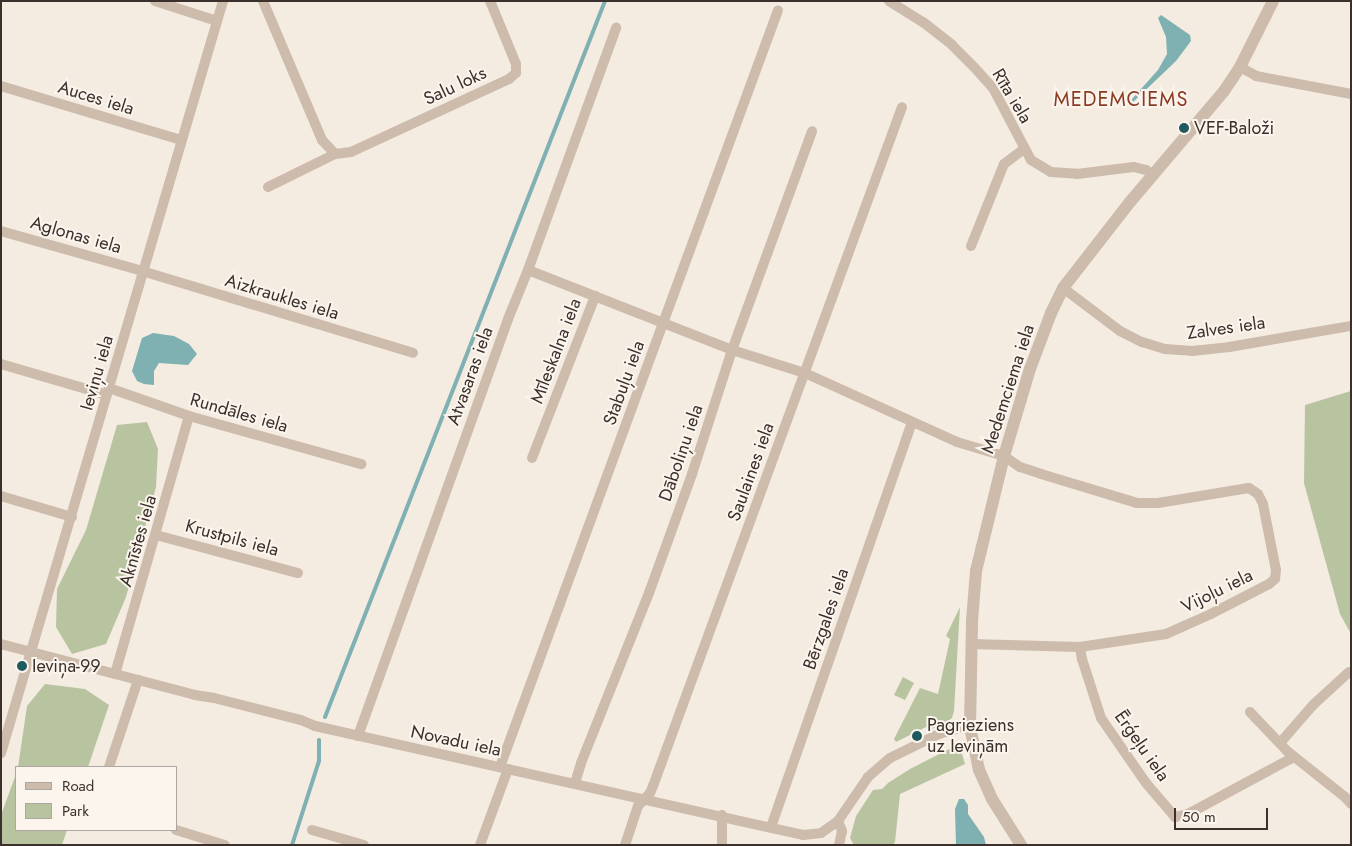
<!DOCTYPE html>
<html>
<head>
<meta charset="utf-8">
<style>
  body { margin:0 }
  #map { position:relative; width:1352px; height:846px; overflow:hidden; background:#f4ebe1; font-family:Jost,sans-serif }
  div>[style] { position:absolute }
  .green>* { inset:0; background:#b8c4a0 }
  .water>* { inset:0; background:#7fb0b2 }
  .stream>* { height:4px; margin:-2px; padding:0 2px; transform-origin:2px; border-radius:2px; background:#7fb0b2 }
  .minor>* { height:10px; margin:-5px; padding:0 5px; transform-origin:5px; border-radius:5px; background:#cdbbac }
  .tertiary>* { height:12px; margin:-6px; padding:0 6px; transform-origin:6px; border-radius:6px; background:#cdbbac }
  .dots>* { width:14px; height:14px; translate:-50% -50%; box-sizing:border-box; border:2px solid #fbf5ee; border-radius:50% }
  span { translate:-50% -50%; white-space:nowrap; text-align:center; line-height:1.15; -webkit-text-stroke:4px #fbf5ee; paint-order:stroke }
  .street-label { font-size:18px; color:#3b302b }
  .poi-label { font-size:18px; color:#3b302b }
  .left { translate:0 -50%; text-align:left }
  .quarter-label { font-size:20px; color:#8c3b22; letter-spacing:1px }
  .frame { position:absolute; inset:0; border:2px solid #3b302b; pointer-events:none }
  .legend { position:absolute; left:15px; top:766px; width:162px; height:65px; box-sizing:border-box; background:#fbf5ee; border:1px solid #aea6a0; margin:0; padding:6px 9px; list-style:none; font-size:15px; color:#3b302b }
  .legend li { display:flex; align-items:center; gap:10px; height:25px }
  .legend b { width:25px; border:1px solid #aea6a0 }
  .scale { position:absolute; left:1174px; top:808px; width:94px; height:22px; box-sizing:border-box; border:2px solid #3b302b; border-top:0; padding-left:6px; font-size:15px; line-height:18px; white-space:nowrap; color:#3b302b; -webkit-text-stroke:4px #fbf5ee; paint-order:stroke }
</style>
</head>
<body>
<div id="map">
  <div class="green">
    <i style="clip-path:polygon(1351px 391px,1351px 634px,1340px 614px,1304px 483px,1305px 405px)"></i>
    <i style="clip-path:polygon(147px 422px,158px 449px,156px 487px,126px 597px,106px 644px,72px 654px,56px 627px,57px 589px,86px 530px,117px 425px)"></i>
    <i style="clip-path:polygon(960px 607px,954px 711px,952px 718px,944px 724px,929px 730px,926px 727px,896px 742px,894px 739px,920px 688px,938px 694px,950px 639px,946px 636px)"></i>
    <i style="clip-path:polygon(903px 677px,914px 683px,905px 700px,894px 695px)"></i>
    <i style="clip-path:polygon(45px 684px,85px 689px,109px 705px,88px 767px,18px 767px,27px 706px)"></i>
    <i style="clip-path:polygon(959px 744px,965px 764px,900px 794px,895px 842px,893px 845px,854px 845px,850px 838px,856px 816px,873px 790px,882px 789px,888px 783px,910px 769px)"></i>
    <i style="clip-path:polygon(16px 774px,16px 830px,67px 830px,62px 845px,1px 845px,1px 815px)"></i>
  </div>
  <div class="water">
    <i style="clip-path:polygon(1161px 15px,1190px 35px,1191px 41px,1176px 61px,1133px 102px,1132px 99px,1158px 70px,1167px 54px,1166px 37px,1158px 18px)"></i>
    <i style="clip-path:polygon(153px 333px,174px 336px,189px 344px,197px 354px,188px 365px,159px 363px,154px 371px,154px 385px,144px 384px,137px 381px,132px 371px,142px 338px)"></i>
    <i style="clip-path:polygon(959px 799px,964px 799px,968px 805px,968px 814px,984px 837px,986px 845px,956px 845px,955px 809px)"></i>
  </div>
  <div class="stream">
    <i style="left:325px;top:717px;width:769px;rotate:-68.64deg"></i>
    <i style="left:292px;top:845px;width:88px;rotate:-72.2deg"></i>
    <i style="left:319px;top:761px;width:21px;rotate:-90deg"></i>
  </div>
  <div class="minor">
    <i style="left:155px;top:1px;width:65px;rotate:17.9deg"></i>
    <i style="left:263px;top:1px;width:151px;rotate:67deg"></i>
    <i style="left:322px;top:140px;width:19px;rotate:47deg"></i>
    <i style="left:889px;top:1px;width:40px;rotate:32deg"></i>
    <i style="left:923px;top:22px;width:37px;rotate:38deg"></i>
    <i style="left:952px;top:45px;width:31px;rotate:45deg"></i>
    <i style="left:974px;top:67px;width:28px;rotate:48deg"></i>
    <i style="left:993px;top:88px;width:81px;rotate:62.2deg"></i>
    <i style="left:1031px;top:160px;width:23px;rotate:31deg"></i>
    <i style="left:1051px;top:172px;width:26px;rotate:4deg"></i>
    <i style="left:1077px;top:174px;width:57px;rotate:-7deg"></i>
    <i style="left:1134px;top:167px;width:12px;rotate:14deg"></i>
    <i style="left:1146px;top:170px;width:9px;rotate:36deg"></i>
    <i style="left:1240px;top:67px;width:18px;rotate:29deg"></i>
    <i style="left:1256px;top:76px;width:97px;rotate:10.7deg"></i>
    <i style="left:1px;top:86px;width:188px;rotate:16.7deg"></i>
    <i style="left:268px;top:187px;width:75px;rotate:-26.2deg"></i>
    <i style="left:335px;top:154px;width:16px;rotate:-7deg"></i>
    <i style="left:351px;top:152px;width:174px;rotate:-24.8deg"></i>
    <i style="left:509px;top:79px;width:9px;rotate:-41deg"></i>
    <i style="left:516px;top:73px;width:9px;rotate:-90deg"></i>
    <i style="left:516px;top:64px;width:68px;rotate:-112.4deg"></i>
    <i style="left:1px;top:231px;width:147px;rotate:15.8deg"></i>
    <i style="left:142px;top:271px;width:283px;rotate:16.8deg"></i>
    <i style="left:971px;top:246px;width:88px;rotate:-68.1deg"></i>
    <i style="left:1004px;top:164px;width:25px;rotate:-37deg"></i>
    <i style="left:528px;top:270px;width:219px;rotate:21.4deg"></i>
    <i style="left:732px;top:350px;width:77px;rotate:17.5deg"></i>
    <i style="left:805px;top:373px;width:167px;rotate:24.4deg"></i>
    <i style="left:957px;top:442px;width:49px;rotate:16.6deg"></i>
    <i style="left:1004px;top:456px;width:19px;rotate:35deg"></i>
    <i style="left:1020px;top:467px;width:22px;rotate:18deg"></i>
    <i style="left:1041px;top:474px;width:100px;rotate:16.8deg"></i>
    <i style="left:1137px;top:503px;width:21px"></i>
    <i style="left:1158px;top:503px;width:92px;rotate:-9.4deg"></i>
    <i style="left:1249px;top:488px;width:11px;rotate:34deg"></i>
    <i style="left:1258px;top:494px;width:11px;rotate:63deg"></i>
    <i style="left:1263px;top:504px;width:67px;rotate:78.9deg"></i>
    <i style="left:1276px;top:570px;width:9px;rotate:96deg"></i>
    <i style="left:1275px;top:579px;width:8px;rotate:140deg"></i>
    <i style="left:1269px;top:584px;width:65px;rotate:152.7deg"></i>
    <i style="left:1211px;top:614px;width:49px;rotate:156deg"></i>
    <i style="left:1166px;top:634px;width:87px;rotate:171.4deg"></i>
    <i style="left:1080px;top:647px;width:109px;rotate:-178.4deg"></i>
    <i style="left:1063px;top:288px;width:71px;rotate:37deg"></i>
    <i style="left:1120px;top:331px;width:25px;rotate:27deg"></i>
    <i style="left:1142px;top:342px;width:24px;rotate:17deg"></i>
    <i style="left:1165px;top:349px;width:27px;rotate:4deg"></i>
    <i style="left:1192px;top:351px;width:37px;rotate:-6deg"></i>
    <i style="left:1229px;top:347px;width:124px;rotate:-9.8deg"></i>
    <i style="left:1px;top:364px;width:110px;rotate:16.3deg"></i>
    <i style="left:109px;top:388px;width:85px;rotate:19.3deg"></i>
    <i style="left:189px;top:416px;width:179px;rotate:15.6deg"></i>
    <i style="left:532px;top:458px;width:174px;rotate:-68.7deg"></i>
    <i style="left:1px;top:496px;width:74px;rotate:16.5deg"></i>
    <i style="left:156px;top:535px;width:147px;rotate:15deg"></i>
    <i style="left:1px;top:644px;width:201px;rotate:14.7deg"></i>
    <i style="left:195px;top:695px;width:19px;rotate:9deg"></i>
    <i style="left:214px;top:698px;width:90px;rotate:14.2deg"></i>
    <i style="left:301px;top:720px;width:15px;rotate:23deg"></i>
    <i style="left:315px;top:726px;width:500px;rotate:12.59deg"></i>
    <i style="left:803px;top:835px;width:18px;rotate:-6deg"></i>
    <i style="left:821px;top:833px;width:21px;rotate:-35deg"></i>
    <i style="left:838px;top:821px;width:53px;rotate:-55.7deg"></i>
    <i style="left:868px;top:777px;width:29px;rotate:-41deg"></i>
    <i style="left:890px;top:758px;width:55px;rotate:-26.1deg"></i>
    <i style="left:939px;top:734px;width:24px;rotate:-17deg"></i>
    <i style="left:962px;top:727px;width:8px"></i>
    <i style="left:1080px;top:647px;width:12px;rotate:81deg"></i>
    <i style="left:1082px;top:659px;width:62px;rotate:72.1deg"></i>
    <i style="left:1101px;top:718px;width:79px;rotate:55.3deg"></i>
    <i style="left:1146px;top:783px;width:45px;rotate:49.5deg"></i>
    <i style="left:1175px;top:817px;width:13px;rotate:-13deg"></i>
    <i style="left:1188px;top:814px;width:120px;rotate:-28.3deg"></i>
    <i style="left:115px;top:674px;width:268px;rotate:-74deg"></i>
    <i style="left:1250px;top:712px;width:54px;rotate:46.5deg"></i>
    <i style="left:1287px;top:751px;width:74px;rotate:38.4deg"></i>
    <i style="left:1345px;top:797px;width:9px;rotate:49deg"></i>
    <i style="left:358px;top:736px;width:443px;rotate:-70.2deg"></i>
    <i style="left:508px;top:319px;width:53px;rotate:-67.8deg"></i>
    <i style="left:528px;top:270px;width:258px;rotate:-70deg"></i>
    <i style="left:1280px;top:743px;width:50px;rotate:-49deg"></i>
    <i style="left:1313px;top:705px;width:49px;rotate:-42.5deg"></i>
    <i style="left:1px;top:753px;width:784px;rotate:-73.55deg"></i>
    <i style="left:109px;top:767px;width:92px;rotate:-71.6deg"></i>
    <i style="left:500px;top:767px;width:806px;rotate:-69.83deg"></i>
    <i style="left:575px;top:783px;width:21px;rotate:-73deg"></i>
    <i style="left:581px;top:763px;width:183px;rotate:-68.2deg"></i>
    <i style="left:649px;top:593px;width:127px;rotate:-70.1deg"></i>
    <i style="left:692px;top:474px;width:130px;rotate:-72.1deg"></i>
    <i style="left:732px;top:350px;width:233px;rotate:-69.9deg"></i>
    <i style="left:838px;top:821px;width:11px;rotate:68deg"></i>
    <i style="left:842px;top:831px;width:14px;rotate:102deg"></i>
    <i style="left:771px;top:827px;width:428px;rotate:-70.8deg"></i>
    <i style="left:176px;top:830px;width:51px;rotate:17deg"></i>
    <i style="left:312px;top:830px;width:54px;rotate:16.1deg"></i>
    <i style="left:480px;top:845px;width:81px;rotate:-69.8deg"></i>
    <i style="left:625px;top:845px;width:41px;rotate:-71.6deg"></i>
    <i style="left:638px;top:806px;width:18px;rotate:-47deg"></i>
    <i style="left:650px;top:793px;width:8px;rotate:-67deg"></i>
    <i style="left:653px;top:786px;width:723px;rotate:-69.86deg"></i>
    <i style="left:722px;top:845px;width:30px;rotate:-90deg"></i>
  </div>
  <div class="tertiary">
    <i style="left:1021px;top:845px;width:54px;rotate:-122.2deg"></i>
    <i style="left:992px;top:799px;width:32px;rotate:-114deg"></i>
    <i style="left:979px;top:770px;width:44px;rotate:-101.8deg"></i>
    <i style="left:970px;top:727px;width:106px;rotate:-88.9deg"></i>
    <i style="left:972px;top:621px;width:50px;rotate:-85.4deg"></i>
    <i style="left:976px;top:571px;width:118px;rotate:-76.3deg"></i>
    <i style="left:1004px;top:456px;width:91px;rotate:-73.4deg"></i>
    <i style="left:1030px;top:369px;width:60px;rotate:-69.4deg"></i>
    <i style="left:1051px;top:313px;width:28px;rotate:-64deg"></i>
    <i style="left:1063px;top:288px;width:109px;rotate:-52.1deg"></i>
    <i style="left:1130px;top:202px;width:145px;rotate:-49.7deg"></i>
    <i style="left:1224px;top:91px;width:29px;rotate:-56deg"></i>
    <i style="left:1240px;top:67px;width:74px;rotate:-63.4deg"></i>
  </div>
  <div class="dots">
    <i style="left:1184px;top:128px;background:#1f5a5e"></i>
    <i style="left:22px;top:666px;background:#1f5a5e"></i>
    <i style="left:917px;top:736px;background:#1f5a5e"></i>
  </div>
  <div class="street-label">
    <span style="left:455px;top:86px;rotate:-25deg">Salu loks</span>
    <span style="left:1012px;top:96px;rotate:59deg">Rīta iela</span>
    <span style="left:96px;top:98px;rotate:17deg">Auces iela</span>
    <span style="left:76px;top:235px;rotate:16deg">Aglonas iela</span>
    <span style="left:282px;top:297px;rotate:17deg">Aizkraukles iela</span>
    <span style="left:1226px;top:328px;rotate:-8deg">Zalves iela</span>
    <span style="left:556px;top:351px;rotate:-69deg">Mīleskalna iela</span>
    <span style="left:97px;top:373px;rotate:-74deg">Ieviņu iela</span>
    <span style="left:470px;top:376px;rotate:-70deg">Atvasaras iela</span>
    <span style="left:624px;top:383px;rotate:-70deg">Stabuļu iela</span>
    <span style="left:1008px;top:389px;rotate:-72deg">Medemciema iela</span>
    <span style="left:239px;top:413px;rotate:16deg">Rundāles iela</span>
    <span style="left:681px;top:453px;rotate:-71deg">Dāboliņu iela</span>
    <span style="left:751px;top:472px;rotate:-70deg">Saulaines iela</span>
    <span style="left:232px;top:538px;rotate:15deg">Krustpils iela</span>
    <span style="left:138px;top:541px;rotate:-74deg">Aknīstes iela</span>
    <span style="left:1217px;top:591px;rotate:-26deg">Vijoļu iela</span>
    <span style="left:826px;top:619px;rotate:-71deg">Bērzgales iela</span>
    <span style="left:456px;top:741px;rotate:12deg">Novadu iela</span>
    <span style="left:1142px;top:746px;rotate:55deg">Ērģeļu iela</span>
  </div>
  <div class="poi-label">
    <span class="left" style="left:1194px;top:128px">VEF-Baloži</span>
    <span class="left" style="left:32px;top:666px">Ieviņa-99</span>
    <span class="left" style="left:927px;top:736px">Pagrieziens<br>uz Ieviņām</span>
  </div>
  <div class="quarter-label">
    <span style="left:1121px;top:99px">MEDEMCIEMS</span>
  </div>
  <div class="frame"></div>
  <ul class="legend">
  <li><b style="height:6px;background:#cdbbac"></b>Road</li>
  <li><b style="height:14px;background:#b8c4a0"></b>Park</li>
  </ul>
  <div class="scale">50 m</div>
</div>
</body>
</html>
